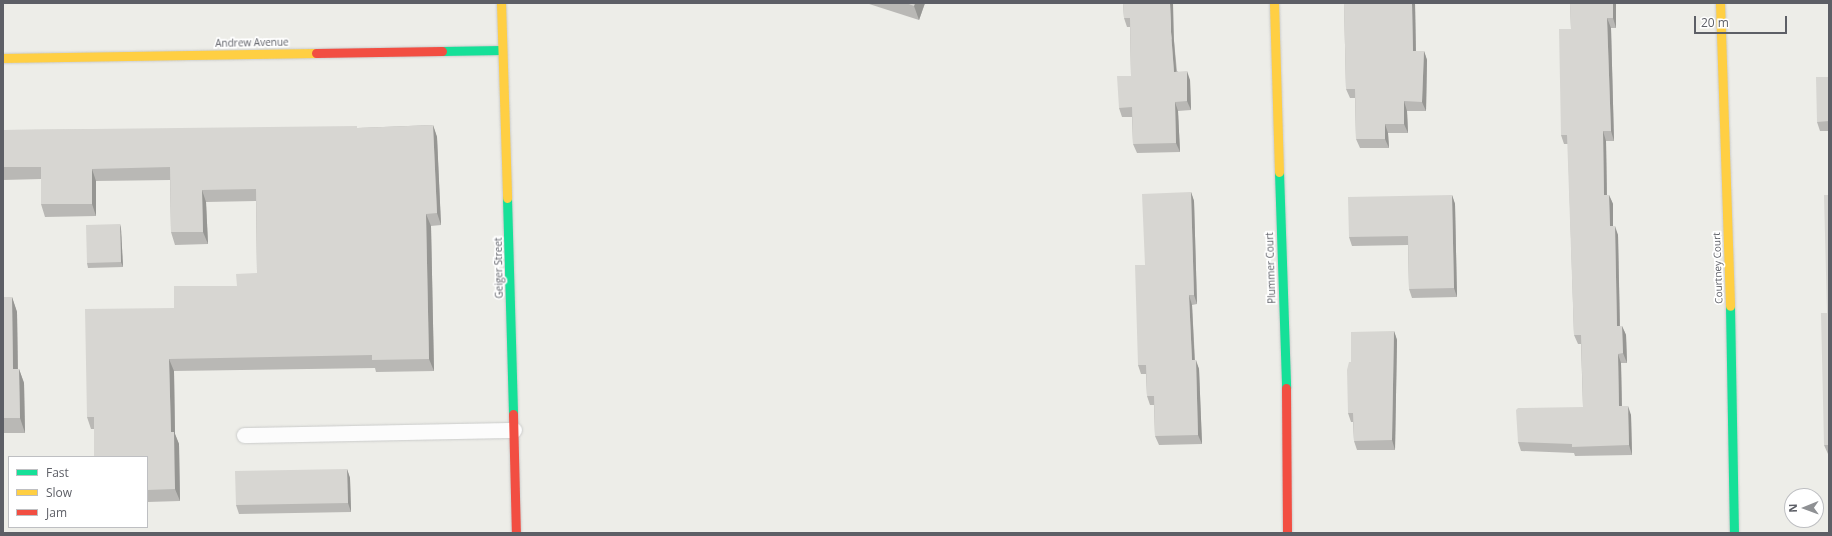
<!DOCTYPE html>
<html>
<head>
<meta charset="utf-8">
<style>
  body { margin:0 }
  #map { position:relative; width:1832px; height:536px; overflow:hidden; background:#edede8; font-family:"Open Sans",sans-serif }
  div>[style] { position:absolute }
  .roads { filter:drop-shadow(0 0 1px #cacbca) drop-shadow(0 0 1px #cacbca) }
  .lane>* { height:15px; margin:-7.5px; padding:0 7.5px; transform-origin:7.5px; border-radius:7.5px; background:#fcfcfc }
  .fast>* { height:9px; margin:-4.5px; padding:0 4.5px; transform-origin:4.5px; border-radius:4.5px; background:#16e098 }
  .slow>* { height:9px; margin:-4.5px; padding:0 4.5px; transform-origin:4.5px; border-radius:4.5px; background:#ffcf43 }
  .jam>* { height:9px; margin:-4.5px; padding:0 4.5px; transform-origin:4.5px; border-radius:4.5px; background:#f24e42 }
  .wall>* { inset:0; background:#b9b8b5 }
  .shaded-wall>* { inset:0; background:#969693 }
  .building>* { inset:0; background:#d7d6d2 }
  span { translate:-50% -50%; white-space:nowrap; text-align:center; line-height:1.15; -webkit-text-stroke:3.5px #fff; paint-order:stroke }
  .street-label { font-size:10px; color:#5d5f66 }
  .frame { position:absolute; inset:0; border:4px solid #5d5f66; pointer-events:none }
  .legend { position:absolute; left:8px; top:456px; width:140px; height:72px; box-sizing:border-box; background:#fff; border:1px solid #bebfc2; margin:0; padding:5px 7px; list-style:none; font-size:12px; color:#5d5f66 }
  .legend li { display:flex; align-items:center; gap:8px; height:20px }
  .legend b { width:20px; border:1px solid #bebfc2 }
  .north { position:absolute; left:1784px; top:488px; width:40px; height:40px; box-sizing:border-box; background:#fff; border:1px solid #bebfc2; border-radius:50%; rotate:269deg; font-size:11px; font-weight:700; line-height:16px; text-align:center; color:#5d5f66 }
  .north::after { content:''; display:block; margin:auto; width:14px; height:18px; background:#8f9194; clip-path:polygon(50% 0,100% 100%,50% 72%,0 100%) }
  .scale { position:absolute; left:1694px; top:16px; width:93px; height:18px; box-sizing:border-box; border:2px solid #5d5f66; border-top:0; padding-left:5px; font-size:12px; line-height:14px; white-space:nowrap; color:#5d5f66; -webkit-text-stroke:3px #fff; paint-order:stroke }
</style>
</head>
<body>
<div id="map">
  <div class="roads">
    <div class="lane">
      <i style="left:244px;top:435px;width:270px;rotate:-1.1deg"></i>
    </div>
    <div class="fast">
      <i style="left:442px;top:51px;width:60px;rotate:-1deg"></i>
      <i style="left:1279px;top:172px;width:216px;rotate:88.1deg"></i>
      <i style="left:507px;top:198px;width:216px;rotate:88.4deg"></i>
      <i style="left:1730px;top:306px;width:227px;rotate:89deg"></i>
    </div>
    <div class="slow">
      <i style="left:501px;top:3px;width:195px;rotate:88.2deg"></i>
      <i style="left:1274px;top:3px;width:169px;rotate:88.3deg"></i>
      <i style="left:1720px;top:3px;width:303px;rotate:88.1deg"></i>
      <i style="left:3px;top:58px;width:313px;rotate:-0.9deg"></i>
    </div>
    <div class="jam">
      <i style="left:316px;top:53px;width:126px;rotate:-0.9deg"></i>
      <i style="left:1286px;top:388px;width:145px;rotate:89.6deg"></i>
      <i style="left:513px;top:414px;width:119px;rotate:88.6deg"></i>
    </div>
  </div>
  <div class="wall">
    <i style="clip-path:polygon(866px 3px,925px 3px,919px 20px)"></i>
    <i style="clip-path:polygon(1123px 3px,1174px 41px,1177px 71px,1190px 80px,1191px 110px,1178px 111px,1180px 152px,1137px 153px,1133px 144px,1132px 117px,1122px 117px,1119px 108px,1131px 76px,1130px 27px,1127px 27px,1124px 18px)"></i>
    <i style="clip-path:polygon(1344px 3px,1415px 3px,1416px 51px,1424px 51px,1427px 60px,1426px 111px,1407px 111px,1408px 133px,1388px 133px,1389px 148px,1360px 148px,1356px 139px,1355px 98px,1350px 98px,1346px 89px)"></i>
    <i style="clip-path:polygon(1570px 3px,1616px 3px,1616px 28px,1611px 28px,1614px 141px,1606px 141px,1607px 195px,1609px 195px,1613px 204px,1613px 226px,1618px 235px,1620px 326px,1622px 326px,1626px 335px,1627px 363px,1621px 363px,1622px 406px,1631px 415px,1632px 455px,1575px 456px,1574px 453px,1521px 451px,1518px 442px,1583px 407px,1581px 344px,1578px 344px,1574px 335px,1568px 144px,1564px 144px,1561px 135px,1571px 29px)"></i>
    <i style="clip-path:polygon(1829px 77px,1829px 131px,1820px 131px,1817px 122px)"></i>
    <i style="clip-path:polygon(433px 125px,437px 137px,441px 225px,431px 226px,434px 371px,376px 372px,375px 368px,174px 371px,175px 434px,179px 444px,180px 501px,147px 502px,147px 457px,94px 429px,91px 429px,87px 417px,174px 308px,237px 286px,257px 273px,256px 201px,206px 202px,208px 244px,175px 245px,171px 232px,170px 180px,96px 181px,96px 216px,45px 217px,41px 204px,41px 179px,3px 180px,3px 130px,358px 128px)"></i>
    <i style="clip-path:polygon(1191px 192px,1194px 201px,1197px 304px,1192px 305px,1195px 360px,1199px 369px,1202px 444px,1159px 445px,1155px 436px,1154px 405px,1150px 405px,1147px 396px,1146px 374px,1141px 374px,1138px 365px,1145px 265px)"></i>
    <i style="clip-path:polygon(1452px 195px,1455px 204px,1457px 297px,1412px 298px,1409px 289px,1408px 245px,1352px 246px,1349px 237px)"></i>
    <i style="clip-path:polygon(1829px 195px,1829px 454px,1828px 454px,1824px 445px,1827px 313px)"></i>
    <i style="clip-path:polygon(120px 224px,121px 229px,123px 267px,88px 268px,87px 263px)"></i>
    <i style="clip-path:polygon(3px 297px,12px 297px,17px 312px,18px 369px,19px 369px,24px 383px,25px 433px,3px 433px)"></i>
    <i style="clip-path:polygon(1394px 331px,1397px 340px,1395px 450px,1357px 450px,1354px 441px,1353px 422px,1351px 422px,1348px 413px,1351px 362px)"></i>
    <i style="clip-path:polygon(347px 469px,350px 478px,351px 512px,239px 514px,236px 505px)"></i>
  </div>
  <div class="shaded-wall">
    <i style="clip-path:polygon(915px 3px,925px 3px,919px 20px,914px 6px)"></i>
    <i style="clip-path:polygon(1170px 3px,1173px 3px,1174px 41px,1177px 81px,1174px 72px,1171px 32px)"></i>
    <i style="clip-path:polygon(1412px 3px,1415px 3px,1416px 60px,1413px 51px)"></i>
    <i style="clip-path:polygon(1613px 3px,1616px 3px,1616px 28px,1613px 18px)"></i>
    <i style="clip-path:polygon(1607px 18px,1611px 28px,1614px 141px,1611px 131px)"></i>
    <i style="clip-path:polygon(1424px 51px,1427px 60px,1426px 111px,1422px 102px)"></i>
    <i style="clip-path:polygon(1187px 71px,1190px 80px,1191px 110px,1187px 101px)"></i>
    <i style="clip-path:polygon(1404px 101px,1407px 111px,1408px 133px,1404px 124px)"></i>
    <i style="clip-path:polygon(1175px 102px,1178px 111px,1180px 152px,1176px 143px)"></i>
    <i style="clip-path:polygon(1385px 124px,1388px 133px,1389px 148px,1385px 139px)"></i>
    <i style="clip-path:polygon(433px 125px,437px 137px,441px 225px,437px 213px)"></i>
    <i style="clip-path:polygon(1603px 131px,1606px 141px,1607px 204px,1604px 195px)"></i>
    <i style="clip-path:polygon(92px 169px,96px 181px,96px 216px,92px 204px)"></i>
    <i style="clip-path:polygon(202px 190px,206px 202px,208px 244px,203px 232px)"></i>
    <i style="clip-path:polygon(1191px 192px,1194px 201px,1197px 304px,1194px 295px)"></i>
    <i style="clip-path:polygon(1452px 195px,1455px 204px,1457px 297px,1454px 288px)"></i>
    <i style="clip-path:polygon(1609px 195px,1613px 204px,1613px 236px,1610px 226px)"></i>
    <i style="clip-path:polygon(426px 214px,431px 226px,434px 371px,429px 359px)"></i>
    <i style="clip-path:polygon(120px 224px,121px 229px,123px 267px,121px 262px)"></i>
    <i style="clip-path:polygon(1615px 226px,1618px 235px,1620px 336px,1617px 326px)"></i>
    <i style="clip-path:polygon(1189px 295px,1192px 305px,1195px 369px,1192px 360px)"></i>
    <i style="clip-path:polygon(12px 297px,17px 312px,18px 384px,13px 369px)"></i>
    <i style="clip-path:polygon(1622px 326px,1626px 335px,1627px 363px,1623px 353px)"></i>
    <i style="clip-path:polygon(1394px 331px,1397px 340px,1395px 450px,1392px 440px)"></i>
    <i style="clip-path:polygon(1618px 354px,1621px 363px,1622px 415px,1619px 406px)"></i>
    <i style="clip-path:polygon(169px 359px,174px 371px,175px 434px,179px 444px,180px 501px,175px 489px,171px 432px)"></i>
    <i style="clip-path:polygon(1196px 360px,1199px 369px,1202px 444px,1198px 435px)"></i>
    <i style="clip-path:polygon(19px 369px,24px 383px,25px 433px,20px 418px)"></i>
    <i style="clip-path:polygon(1628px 406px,1631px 415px,1632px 455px,1629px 445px)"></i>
    <i style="clip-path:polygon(347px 469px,350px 478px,351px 512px,348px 503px)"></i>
  </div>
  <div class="building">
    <i style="clip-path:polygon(906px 3px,915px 3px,914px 6px)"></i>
    <i style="clip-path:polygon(1123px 3px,1170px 3px,1171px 32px,1174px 72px,1187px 71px,1187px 101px,1175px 102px,1176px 143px,1133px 144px,1132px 107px,1119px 108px,1117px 76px,1131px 76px,1130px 18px,1124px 18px)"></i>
    <i style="clip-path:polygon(1344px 3px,1412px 3px,1413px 51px,1424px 51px,1422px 102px,1404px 101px,1404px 124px,1385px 124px,1385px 139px,1356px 139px,1355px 89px,1346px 89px)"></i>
    <i style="clip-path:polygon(1570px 3px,1613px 3px,1613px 18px,1607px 18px,1611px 131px,1603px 131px,1604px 195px,1609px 195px,1610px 226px,1615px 226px,1617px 326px,1622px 326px,1623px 353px,1618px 354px,1619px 406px,1628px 406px,1629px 445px,1572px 447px,1572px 444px,1518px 442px,1516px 410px,1518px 408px,1583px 407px,1581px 335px,1574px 335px,1567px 135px,1561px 135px,1559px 29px,1571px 29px)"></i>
    <i style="clip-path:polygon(1816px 77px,1829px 77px,1829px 121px,1817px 122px)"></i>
    <i style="clip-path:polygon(433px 125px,437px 213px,426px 214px,429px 359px,372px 360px,372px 355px,169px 359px,171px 432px,174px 432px,175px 489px,147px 490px,147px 457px,94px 457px,94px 417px,87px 417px,85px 309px,174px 308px,174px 286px,237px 286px,236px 274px,257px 273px,256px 189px,202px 190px,203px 232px,171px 232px,170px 167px,92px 169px,92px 204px,41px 204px,41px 167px,3px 167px,3px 130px,357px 126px,357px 128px)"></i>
    <i style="clip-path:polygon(1191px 192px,1194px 295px,1189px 295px,1192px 360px,1196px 360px,1198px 435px,1155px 436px,1154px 396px,1147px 396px,1146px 365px,1138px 365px,1135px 265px,1145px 265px,1142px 194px)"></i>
    <i style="clip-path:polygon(1452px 195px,1454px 288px,1409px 289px,1408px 236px,1349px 237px,1348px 197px)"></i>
    <i style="clip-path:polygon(1824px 195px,1829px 195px,1829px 445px,1824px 445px,1821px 313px,1827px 313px)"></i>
    <i style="clip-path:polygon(120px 224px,121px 262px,87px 263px,86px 225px)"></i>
    <i style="clip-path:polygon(3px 297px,12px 297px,13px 369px,19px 369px,20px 418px,3px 418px)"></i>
    <i style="clip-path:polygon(1394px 331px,1392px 440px,1354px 441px,1353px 413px,1348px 413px,1347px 370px,1349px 362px,1351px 362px,1351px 332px)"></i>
    <i style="clip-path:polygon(347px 469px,348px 503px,236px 505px,235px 471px)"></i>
  </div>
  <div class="street-label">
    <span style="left:252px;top:43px;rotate:-1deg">Andrew Avenue</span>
    <span style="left:499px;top:268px;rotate:-91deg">Geiger Street</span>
    <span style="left:1271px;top:268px;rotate:-92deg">Plummer Court</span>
    <span style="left:1718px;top:268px;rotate:-92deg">Courtney Court</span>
  </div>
  <div class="frame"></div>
  <ul class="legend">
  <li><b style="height:5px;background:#16e098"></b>Fast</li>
  <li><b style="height:5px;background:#ffcf43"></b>Slow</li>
  <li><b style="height:5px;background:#f24e42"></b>Jam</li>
  </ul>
  <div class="north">N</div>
  <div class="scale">20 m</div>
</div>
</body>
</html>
